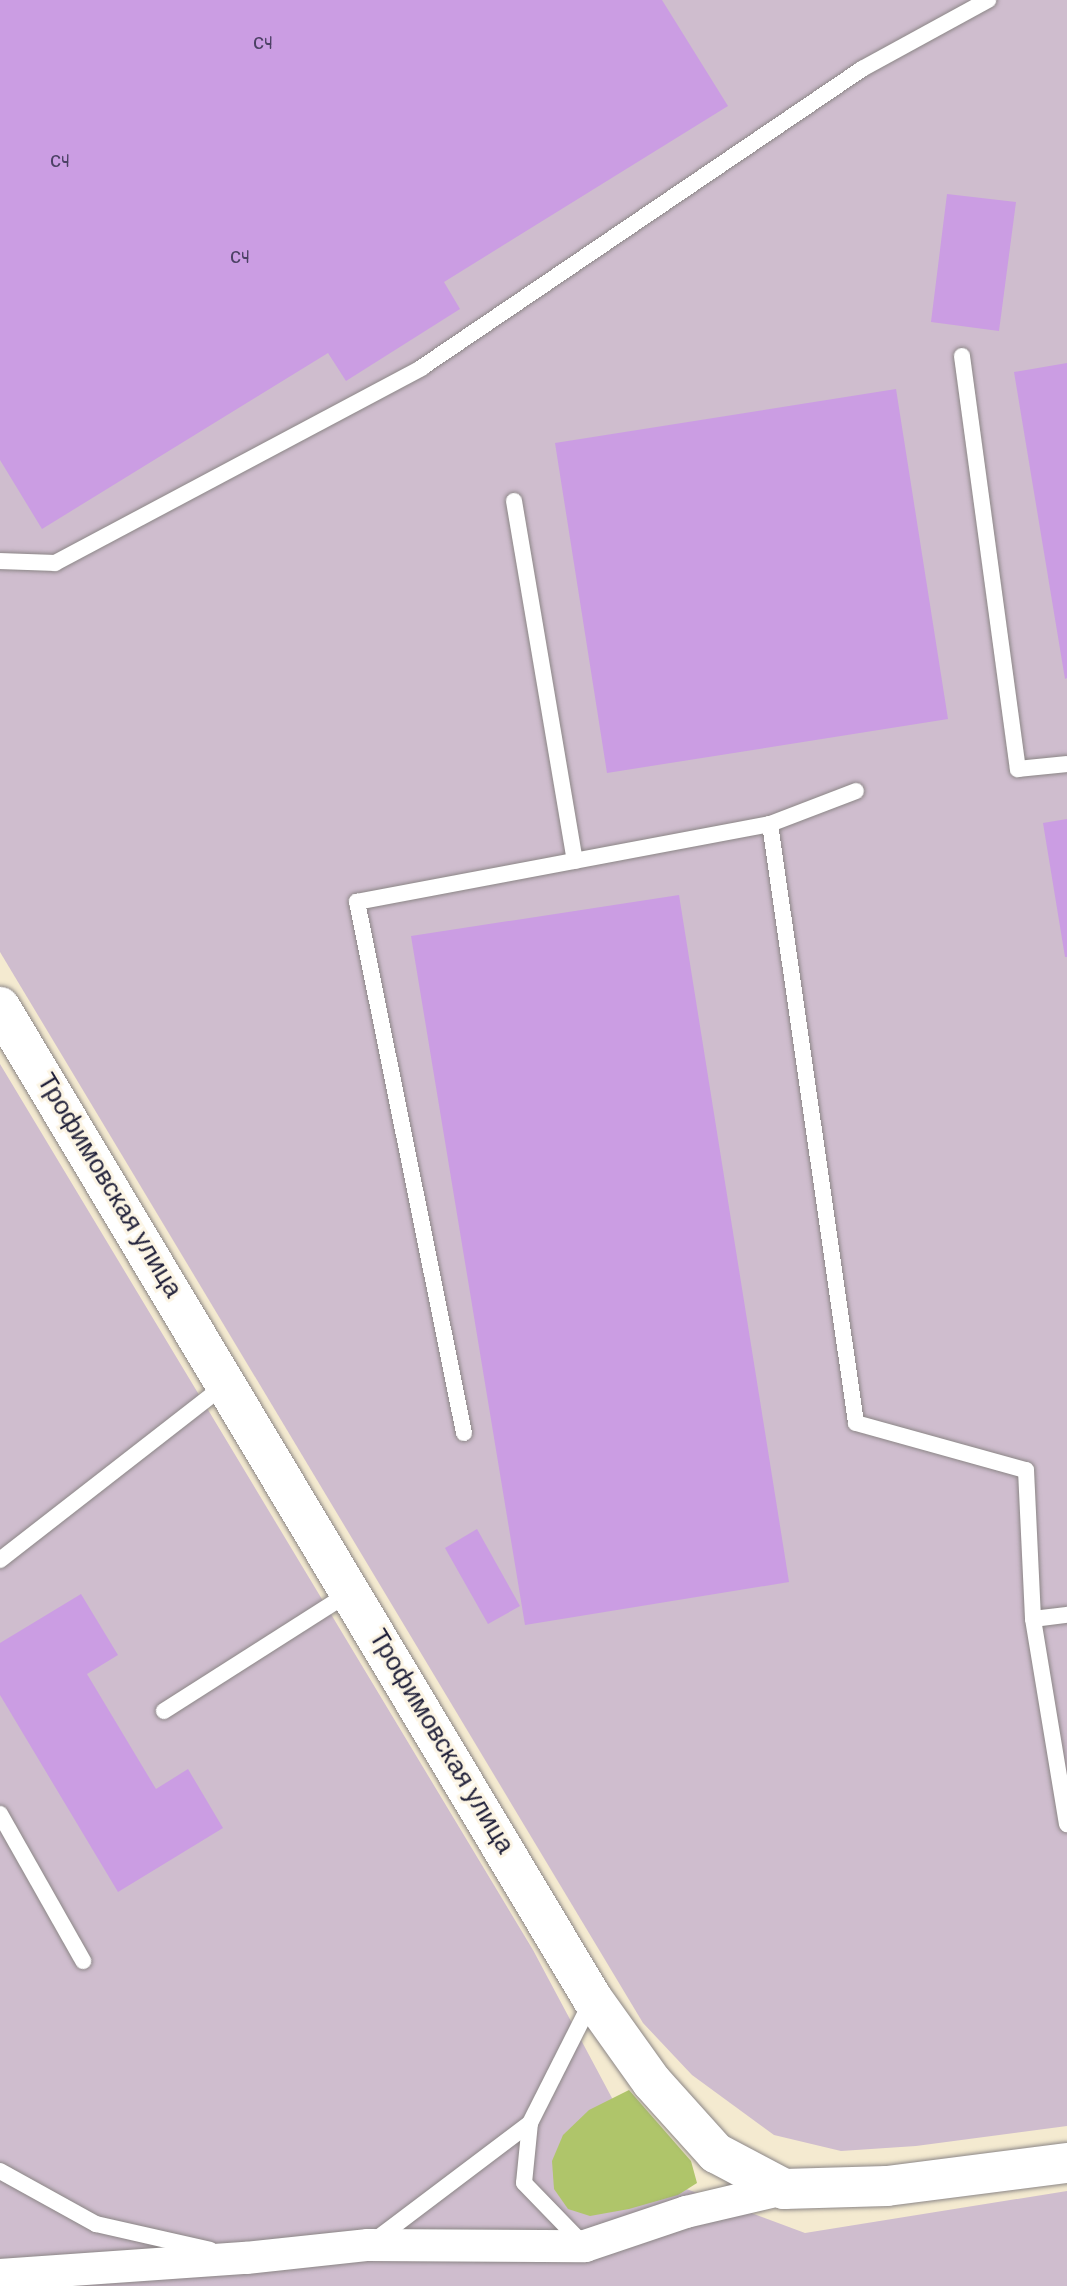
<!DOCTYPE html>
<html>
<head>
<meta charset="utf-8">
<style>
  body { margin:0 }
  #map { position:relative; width:1067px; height:2286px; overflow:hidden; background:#f4ead0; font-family:Dekko,sans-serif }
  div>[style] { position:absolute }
  .industrial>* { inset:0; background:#cfbdce }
  .green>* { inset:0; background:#afc56a }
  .building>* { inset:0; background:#cb9de3 }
  .roads { filter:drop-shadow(0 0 2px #8b8686) drop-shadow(0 0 2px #8b8686) }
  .service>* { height:16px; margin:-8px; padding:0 8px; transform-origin:8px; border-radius:8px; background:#fff }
  .minor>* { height:32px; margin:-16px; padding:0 16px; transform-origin:16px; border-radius:16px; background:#fff }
  .tertiary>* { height:40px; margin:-20px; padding:0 20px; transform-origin:20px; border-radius:20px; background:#fff }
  span { translate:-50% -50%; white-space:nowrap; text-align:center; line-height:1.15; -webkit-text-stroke:6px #fcf5e5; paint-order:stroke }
  .number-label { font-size:22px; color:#4c4165 }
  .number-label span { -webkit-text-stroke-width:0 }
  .street-label { font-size:26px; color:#22223b }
</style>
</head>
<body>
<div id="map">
  <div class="industrial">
    <i style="clip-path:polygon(0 0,1067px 0,1067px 2126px,916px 2146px,841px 2151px,774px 2135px,692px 2075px,643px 2023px,0 952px)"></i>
    <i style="clip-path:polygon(0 1064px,533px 1950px,636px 2143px,681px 2187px,805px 2233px,1067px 2191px,1067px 2286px,0 2286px)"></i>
  </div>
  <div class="green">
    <i style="clip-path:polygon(629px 2090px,691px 2161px,697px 2183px,678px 2195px,629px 2209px,590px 2216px,568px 2209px,554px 2189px,552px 2161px,563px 2135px,589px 2110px)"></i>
  </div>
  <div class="building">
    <i style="clip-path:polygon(0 0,662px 0,728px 106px,444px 282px,460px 309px,346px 381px,328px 353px,42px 529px,0 460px)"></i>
    <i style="clip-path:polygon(947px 194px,1016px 202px,999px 331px,931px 322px)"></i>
    <i style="clip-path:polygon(1067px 363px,1067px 678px,1065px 679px,1014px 372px)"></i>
    <i style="clip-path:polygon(896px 389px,948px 719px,607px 773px,555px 443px)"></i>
    <i style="clip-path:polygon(1067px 819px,1067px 957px,1065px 957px,1043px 823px)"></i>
    <i style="clip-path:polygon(679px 895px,789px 1582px,525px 1625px,411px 936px)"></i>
    <i style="clip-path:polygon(477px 1529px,520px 1606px,488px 1624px,445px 1548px)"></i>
    <i style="clip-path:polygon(81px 1594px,118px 1655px,87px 1674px,156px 1789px,188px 1769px,223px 1828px,118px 1892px,0 1695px,0 1643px)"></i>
  </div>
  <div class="roads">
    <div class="service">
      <i style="left:962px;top:356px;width:417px;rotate:82.3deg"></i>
      <i style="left:1018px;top:769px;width:49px;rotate:-5.8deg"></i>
      <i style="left:514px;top:501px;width:365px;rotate:80.4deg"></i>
      <i style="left:0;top:561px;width:55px;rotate:2.1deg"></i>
      <i style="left:55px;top:563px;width:415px;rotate:-28deg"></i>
      <i style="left:421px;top:368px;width:533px;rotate:-34.14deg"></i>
      <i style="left:862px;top:69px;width:144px;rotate:-28.7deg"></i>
      <i style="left:770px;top:824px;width:92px;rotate:-21deg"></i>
      <i style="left:464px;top:1433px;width:542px;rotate:-101.39deg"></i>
      <i style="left:357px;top:902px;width:420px;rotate:-10.7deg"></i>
      <i style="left:770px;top:824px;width:605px;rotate:81.83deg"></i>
      <i style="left:856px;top:1423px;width:176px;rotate:15.5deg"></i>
      <i style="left:1026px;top:1470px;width:149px;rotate:87.3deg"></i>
      <i style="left:1033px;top:1619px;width:208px;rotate:80.6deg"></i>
      <i style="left:0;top:1560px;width:285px;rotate:-37.9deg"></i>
      <i style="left:1033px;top:1619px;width:34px;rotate:-7deg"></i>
      <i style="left:164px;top:1711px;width:219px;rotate:-32.5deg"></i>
      <i style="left:0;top:1814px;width:169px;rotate:60.5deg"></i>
      <i style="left:530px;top:2123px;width:60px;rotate:95.7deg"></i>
      <i style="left:524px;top:2183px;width:86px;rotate:45.9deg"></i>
      <i style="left:0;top:2171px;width:110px;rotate:28.9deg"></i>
      <i style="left:96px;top:2224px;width:117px;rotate:12.8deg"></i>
      <i style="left:374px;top:2241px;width:196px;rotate:-37.1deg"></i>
      <i style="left:530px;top:2123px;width:138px;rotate:-63.2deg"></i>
    </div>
    <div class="minor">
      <i style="left:0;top:2275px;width:247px;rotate:-4deg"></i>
      <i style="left:246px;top:2258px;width:123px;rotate:-6.1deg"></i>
      <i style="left:368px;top:2245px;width:217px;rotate:0.3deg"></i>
      <i style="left:585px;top:2246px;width:107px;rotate:-18.6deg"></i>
      <i style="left:686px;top:2212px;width:101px;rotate:-13.2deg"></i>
    </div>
    <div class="tertiary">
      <i style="left:0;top:1007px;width:1154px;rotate:59.15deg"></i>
      <i style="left:592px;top:1998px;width:103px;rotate:54.5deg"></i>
      <i style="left:652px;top:2082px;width:96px;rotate:48deg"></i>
      <i style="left:716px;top:2153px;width:77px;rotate:27.9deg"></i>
      <i style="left:784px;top:2189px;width:103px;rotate:-1.7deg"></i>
      <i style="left:887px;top:2186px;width:181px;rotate:-7.3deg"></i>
    </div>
  </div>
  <div class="number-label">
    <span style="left:263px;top:45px">с4</span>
    <span style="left:60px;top:163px">с4</span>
    <span style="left:240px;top:259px">с4</span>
  </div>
  <div class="street-label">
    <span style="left:107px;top:1187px;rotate:59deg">Трофимовская улица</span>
    <span style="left:439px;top:1743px;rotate:59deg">Трофимовская улица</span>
  </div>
</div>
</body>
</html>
